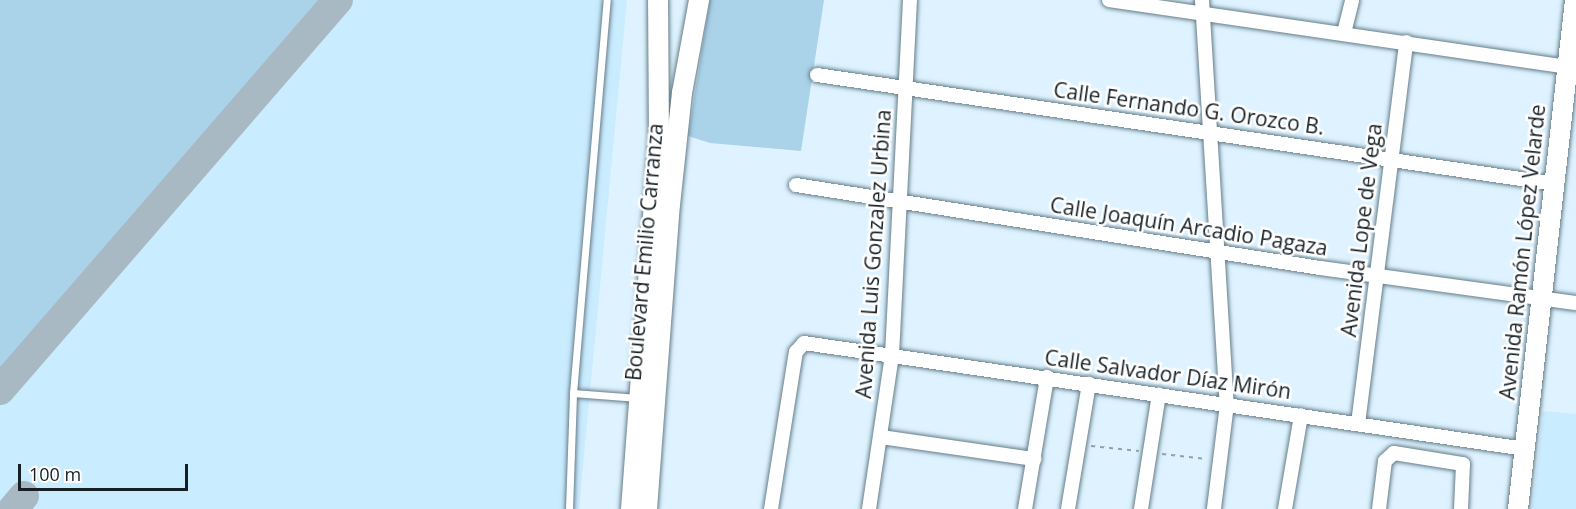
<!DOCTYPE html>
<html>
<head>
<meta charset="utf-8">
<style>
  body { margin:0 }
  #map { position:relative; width:1576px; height:509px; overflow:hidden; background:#def3ff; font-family:"Open Sans",sans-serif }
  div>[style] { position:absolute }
  .built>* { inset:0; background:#caecff }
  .green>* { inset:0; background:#aad2e8 }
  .taxiway>* { height:30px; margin:-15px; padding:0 15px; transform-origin:15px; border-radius:15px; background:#a8b9c4 }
  .path>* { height:2px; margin-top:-1px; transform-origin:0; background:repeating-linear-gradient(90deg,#91a1ab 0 4.5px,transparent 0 9px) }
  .roads { filter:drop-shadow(0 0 2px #657d8a) drop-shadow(0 0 2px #657d8a) }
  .lane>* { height:7px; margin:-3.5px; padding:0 3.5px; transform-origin:3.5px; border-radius:3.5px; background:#fff }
  .street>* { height:14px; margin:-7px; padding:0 7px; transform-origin:7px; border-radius:7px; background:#fff }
  .secondary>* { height:20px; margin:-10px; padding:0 10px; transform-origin:10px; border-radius:10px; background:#fff }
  span { translate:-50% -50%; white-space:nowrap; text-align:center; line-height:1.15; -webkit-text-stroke:5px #fff; paint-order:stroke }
  .street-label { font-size:21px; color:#161f24 }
  .scale { position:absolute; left:18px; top:464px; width:170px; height:27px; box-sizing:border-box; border:3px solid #161f24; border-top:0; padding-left:8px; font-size:18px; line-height:21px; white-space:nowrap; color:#161f24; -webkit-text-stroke:4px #fff; paint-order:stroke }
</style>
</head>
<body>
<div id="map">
  <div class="built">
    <i style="clip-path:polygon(0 0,627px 0,579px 509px,0 509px)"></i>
    <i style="clip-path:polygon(1543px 411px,1576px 414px,1576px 509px,1532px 509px)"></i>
  </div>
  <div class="green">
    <i style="clip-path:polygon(0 0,324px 0,0 376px)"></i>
    <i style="clip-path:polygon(710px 0,824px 0,801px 151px,710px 143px,688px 136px)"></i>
  </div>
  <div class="taxiway">
    <i style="left:0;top:390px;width:516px;rotate:-49.09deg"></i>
    <i style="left:13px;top:509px;width:17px;rotate:-50deg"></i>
  </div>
  <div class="path">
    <i style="left:1091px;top:446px;width:48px;rotate:5.9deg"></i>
    <i style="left:1162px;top:454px;width:45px;rotate:6.3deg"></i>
  </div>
  <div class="roads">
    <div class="lane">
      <i style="left:573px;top:393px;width:65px;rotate:4.4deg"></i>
      <i style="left:569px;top:509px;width:116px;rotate:-88deg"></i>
      <i style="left:573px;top:393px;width:394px;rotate:-85.1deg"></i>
    </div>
    <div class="street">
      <i style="left:1109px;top:0;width:463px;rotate:8.3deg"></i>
      <i style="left:1202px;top:0;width:405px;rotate:86.5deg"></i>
      <i style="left:1227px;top:404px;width:106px;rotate:97.1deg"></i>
      <i style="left:1344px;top:33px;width:34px;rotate:-76deg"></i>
      <i style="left:817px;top:75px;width:745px;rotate:8.41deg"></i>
      <i style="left:796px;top:185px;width:531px;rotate:9deg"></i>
      <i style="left:1320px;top:268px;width:258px;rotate:7.8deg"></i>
      <i style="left:1358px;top:424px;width:385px;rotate:-82.8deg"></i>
      <i style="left:881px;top:437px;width:155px;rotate:8.2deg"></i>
      <i style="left:771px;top:509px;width:159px;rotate:-81deg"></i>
      <i style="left:796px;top:352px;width:12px;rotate:-48deg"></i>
      <i style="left:804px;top:343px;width:729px;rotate:8.36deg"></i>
      <i style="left:869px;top:509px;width:156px;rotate:-81.5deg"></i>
      <i style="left:892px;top:355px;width:355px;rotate:-87.1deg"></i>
      <i style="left:1025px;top:509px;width:134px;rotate:-80.5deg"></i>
      <i style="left:1068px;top:509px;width:127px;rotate:-80.5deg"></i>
      <i style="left:1141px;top:509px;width:116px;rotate:-81.1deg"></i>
      <i style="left:1285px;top:509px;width:95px;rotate:-80.3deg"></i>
      <i style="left:1379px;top:509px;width:48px;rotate:-82.9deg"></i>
      <i style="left:1385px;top:461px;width:12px;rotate:-42deg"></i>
      <i style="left:1394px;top:453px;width:70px;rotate:9.1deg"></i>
      <i style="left:1463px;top:464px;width:45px;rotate:92.5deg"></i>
    </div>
    <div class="secondary">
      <i style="left:631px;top:509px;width:372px;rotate:-85.7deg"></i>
      <i style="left:659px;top:138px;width:138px;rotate:-90.4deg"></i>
      <i style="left:647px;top:509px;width:305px;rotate:-85.7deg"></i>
      <i style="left:670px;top:205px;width:113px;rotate:-83.9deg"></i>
      <i style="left:682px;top:93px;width:95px;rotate:-79.6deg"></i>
      <i style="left:1518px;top:509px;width:512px;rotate:-83.61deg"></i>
    </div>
  </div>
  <div class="street-label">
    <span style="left:1189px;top:108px;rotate:8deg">Calle Fernando G. Orozco B.</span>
    <span style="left:1189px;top:226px;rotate:9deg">Calle Joaquín Arcadio Pagaza</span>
    <span style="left:1361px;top:230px;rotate:-83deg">Avenida Lope de Vega</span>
    <span style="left:644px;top:252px;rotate:-85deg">Boulevard Emilio Carranza</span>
    <span style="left:1522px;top:252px;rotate:-84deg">Avenida Ramón López Velarde</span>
    <span style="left:873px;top:254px;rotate:-86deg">Avenida Luis Gonzalez Urbina</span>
    <span style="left:1168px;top:374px;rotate:8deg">Calle Salvador Díaz Mirón</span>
  </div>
  <div class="scale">100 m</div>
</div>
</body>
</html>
